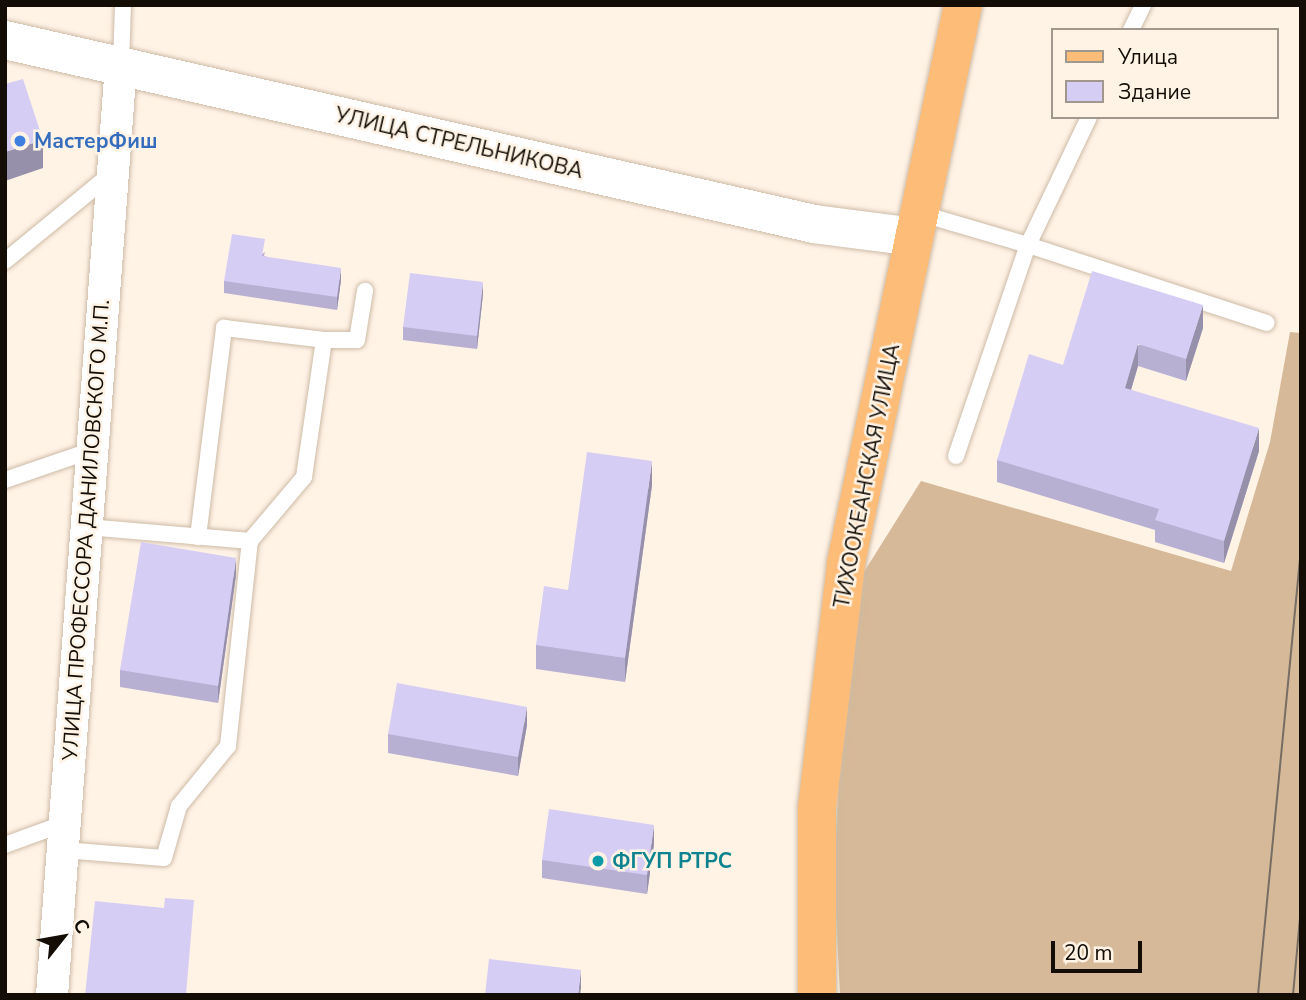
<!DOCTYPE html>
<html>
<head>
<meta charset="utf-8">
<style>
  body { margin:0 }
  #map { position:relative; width:1306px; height:1000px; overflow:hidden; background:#fff3e6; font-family:"Nunito Sans",sans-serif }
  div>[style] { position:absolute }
  .forest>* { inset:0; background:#d6b998 }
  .roads { filter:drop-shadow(0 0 2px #cdbba6) drop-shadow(0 0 2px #cdbba6) }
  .service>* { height:16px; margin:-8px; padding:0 8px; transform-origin:8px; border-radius:8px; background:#fff }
  .minor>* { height:32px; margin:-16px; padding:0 16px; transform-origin:16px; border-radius:16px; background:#fff }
  .tertiary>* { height:38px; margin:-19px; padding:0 19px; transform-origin:19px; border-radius:19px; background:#fff }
  .primary>* { height:38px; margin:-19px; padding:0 19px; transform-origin:19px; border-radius:19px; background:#fdbd79 }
  .tram>* { height:2px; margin:-1px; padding:0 1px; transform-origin:1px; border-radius:1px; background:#766d64 }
  .wall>* { inset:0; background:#b8b0d2 }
  .shaded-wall>* { inset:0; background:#9690ab }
  .building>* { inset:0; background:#d6cdf4 }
  .dots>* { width:19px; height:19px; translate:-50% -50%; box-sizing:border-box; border:4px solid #fff3e6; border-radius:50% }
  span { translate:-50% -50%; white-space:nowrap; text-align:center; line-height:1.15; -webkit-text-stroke:5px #fff3e6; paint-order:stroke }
  .shop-label { font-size:21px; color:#366cbe; font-weight:700 }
  .left { translate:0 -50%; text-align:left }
  .street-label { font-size:21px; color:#130d06 }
  .culture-label { font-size:21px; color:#0d838f; font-weight:700 }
  .frame { position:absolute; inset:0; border:7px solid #130d06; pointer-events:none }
  .legend { position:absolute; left:1051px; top:28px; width:228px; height:91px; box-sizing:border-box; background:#fff3e6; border:2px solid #a1978c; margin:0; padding:9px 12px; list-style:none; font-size:21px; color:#130d06 }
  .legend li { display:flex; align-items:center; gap:14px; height:35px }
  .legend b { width:35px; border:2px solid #a1978c }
  .north { position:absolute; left:28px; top:902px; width:70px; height:70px; -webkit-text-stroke:5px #fff3e6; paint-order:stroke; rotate:59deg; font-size:19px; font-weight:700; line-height:28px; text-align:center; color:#130d06 }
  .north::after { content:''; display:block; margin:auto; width:24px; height:32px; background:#130d06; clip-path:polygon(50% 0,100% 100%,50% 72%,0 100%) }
  .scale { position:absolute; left:1051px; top:941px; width:91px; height:32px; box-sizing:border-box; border:4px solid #130d06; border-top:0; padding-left:9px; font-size:21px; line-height:24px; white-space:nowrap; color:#130d06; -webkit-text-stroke:5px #fff3e6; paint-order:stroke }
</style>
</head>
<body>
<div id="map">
  <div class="forest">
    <i style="clip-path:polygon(1290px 332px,1301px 333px,1301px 995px,840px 995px,834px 873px,843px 702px,864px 572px,921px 481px,1231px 571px,1270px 442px)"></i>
  </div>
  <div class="roads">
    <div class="service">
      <i style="left:1131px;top:30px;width:28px;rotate:-64deg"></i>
      <i style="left:121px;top:65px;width:60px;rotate:-88.1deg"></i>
      <i style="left:919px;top:213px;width:114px;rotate:16.4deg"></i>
      <i style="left:1028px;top:245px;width:142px;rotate:-64.5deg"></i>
      <i style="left:5px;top:261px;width:137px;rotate:-39.4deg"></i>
      <i style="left:956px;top:456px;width:223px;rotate:-71.2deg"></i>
      <i style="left:1028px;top:245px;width:251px;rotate:18.1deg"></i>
      <i style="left:5px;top:480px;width:92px;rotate:-19deg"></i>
      <i style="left:87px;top:527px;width:164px;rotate:4.9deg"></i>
      <i style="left:250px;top:541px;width:84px;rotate:-49.8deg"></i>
      <i style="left:304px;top:477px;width:138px;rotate:-81.7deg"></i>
      <i style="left:324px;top:340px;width:33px"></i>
      <i style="left:357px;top:340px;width:50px;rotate:-80.7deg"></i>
      <i style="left:198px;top:537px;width:211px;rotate:-82.9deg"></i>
      <i style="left:224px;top:328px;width:101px;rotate:6.8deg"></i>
      <i style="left:5px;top:845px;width:64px;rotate:-20.1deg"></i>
      <i style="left:63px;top:850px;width:101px;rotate:4.5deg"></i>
      <i style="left:164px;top:858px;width:54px;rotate:-73.9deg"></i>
      <i style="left:179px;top:806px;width:77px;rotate:-50.8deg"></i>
      <i style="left:228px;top:746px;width:206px;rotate:-83.9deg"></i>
    </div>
    <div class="minor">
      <i style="left:52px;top:995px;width:933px;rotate:-85.76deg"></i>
    </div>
    <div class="tertiary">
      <i style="left:5px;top:40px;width:830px;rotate:12.81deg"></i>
      <i style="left:814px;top:224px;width:101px;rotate:7.4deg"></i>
    </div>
    <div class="primary">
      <i style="left:817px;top:995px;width:187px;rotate:-90deg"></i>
      <i style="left:817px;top:808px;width:247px;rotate:-83.2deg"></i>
      <i style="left:846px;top:563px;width:570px;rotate:-78.16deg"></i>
    </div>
  </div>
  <div class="tram">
    <i style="left:1258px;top:995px;width:445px;rotate:-84.5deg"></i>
    <i style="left:1293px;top:995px;width:88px;rotate:-84.8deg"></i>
  </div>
  <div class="wall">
    <i style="clip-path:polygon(265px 252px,264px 256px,341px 280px,337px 310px,224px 293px,224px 281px)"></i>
    <i style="clip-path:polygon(483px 294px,477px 349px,403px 340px,403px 327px)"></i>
    <i style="clip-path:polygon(1203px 328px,1186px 381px,1138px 366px,1131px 390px,1259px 451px,1224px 563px,1155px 542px,1155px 530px,997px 482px,997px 460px,1063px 365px)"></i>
    <i style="clip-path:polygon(652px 485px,625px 682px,536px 669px,536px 645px,568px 590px)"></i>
    <i style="clip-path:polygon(236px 575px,218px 703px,120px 687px,120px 670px)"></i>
    <i style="clip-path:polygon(527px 725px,518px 776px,388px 753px,388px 734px)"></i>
    <i style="clip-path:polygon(654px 844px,647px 894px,542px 878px,542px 860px)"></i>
  </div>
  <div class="shaded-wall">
    <i style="clip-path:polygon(43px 140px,43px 168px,5px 181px,5px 152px)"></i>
    <i style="clip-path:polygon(341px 268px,341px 280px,337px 310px,337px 297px)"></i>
    <i style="clip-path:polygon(483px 282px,483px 294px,477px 349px,477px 336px)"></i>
    <i style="clip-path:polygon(1203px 305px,1203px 328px,1186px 381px,1186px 359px)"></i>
    <i style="clip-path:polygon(1138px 344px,1138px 366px,1125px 410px,1125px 388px)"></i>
    <i style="clip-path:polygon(1259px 428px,1259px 451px,1224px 563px,1224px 541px)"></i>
    <i style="clip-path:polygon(652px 461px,652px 485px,625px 682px,625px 658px)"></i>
    <i style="clip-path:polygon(236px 558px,236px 575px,218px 703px,218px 686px)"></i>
    <i style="clip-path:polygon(527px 707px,527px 725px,518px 776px,518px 757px)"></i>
    <i style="clip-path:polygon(654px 825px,654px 844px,647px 894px,647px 875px)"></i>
    <i style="clip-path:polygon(581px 970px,581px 988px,580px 995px,578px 995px)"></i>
  </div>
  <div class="building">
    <i style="clip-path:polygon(23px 79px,43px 140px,5px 152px,5px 84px)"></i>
    <i style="clip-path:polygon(232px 234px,265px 239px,262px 256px,341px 268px,337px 297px,224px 281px)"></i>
    <i style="clip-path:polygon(1092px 271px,1203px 305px,1186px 359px,1138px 344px,1125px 388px,1259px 428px,1224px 541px,1155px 520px,1159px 509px,997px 460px,1029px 354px,1063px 365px)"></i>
    <i style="clip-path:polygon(410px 273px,483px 282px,477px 336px,403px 327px)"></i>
    <i style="clip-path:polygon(587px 452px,652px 461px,625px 658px,536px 645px,544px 586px,568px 590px)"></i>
    <i style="clip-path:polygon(141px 542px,236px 558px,218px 686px,120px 670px)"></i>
    <i style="clip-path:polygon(397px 683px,527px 707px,518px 757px,388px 734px)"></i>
    <i style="clip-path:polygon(549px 809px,654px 825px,647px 875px,542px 860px)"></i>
    <i style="clip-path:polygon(165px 898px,194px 900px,186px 995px,85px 995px,95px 901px,164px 908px)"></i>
    <i style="clip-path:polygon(489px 959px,581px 970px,578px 995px,485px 995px)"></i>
  </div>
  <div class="dots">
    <i style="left:20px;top:141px;background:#3f7fe0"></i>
    <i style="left:598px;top:861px;background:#0f9aa8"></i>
  </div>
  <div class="shop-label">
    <span class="left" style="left:34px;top:141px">МастерФиш</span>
  </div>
  <div class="street-label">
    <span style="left:459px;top:143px;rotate:13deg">УЛИЦА СТРЕЛЬНИКОВА</span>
    <span style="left:867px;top:476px;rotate:-79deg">ТИХООКЕАНСКАЯ УЛИЦА</span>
    <span style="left:86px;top:530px;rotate:-86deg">УЛИЦА ПРОФЕССОРА ДАНИЛОВСКОГО М.П.</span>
  </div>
  <div class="culture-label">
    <span class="left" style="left:612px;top:861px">ФГУП РТРС</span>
  </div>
  <div class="frame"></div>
  <ul class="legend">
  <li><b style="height:9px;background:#fdbd79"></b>Улица</li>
  <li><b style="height:19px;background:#d6cdf4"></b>Здание</li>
  </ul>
  <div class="north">С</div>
  <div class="scale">20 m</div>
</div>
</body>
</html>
